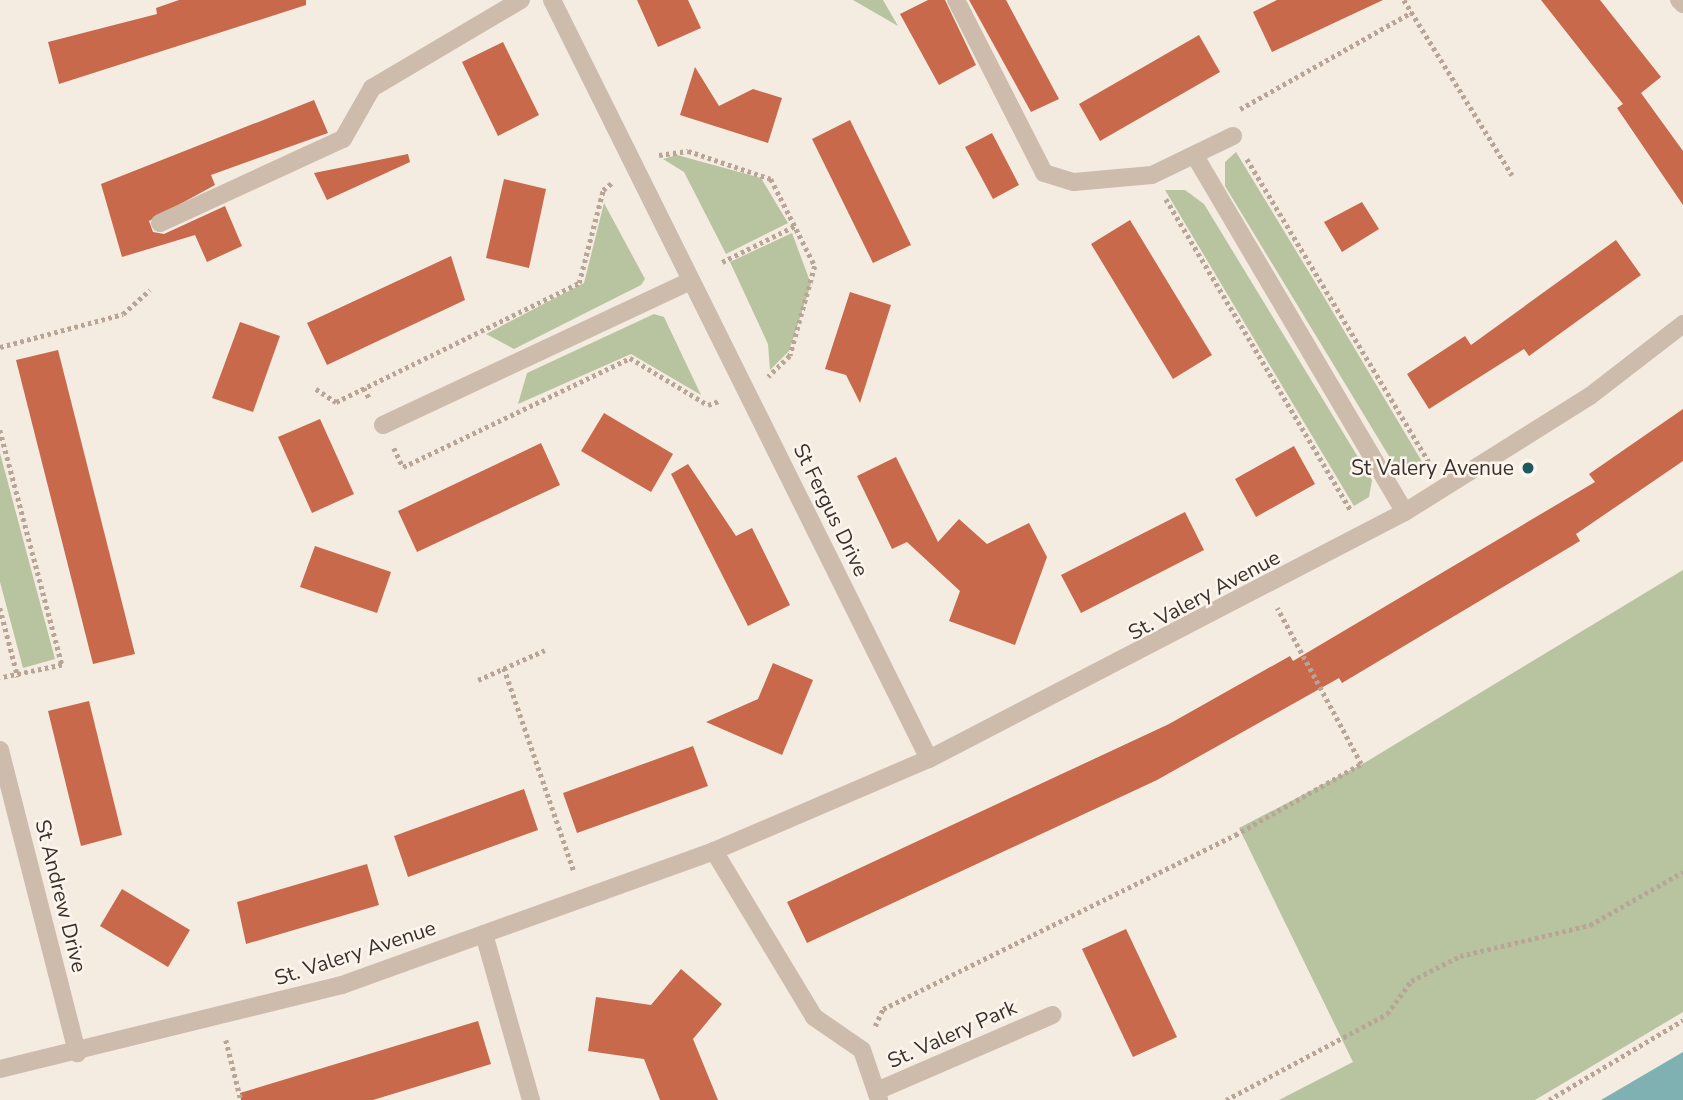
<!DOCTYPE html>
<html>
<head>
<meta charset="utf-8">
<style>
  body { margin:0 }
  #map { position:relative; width:1683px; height:1100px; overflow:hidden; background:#f4ebe1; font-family:"Nunito Sans",sans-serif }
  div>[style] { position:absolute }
  .green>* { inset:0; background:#b8c4a0 }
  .water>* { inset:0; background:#7fb0b2 }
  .building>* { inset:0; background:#c8694b }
  .path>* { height:4.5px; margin-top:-2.25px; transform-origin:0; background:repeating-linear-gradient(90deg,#b9a596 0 3.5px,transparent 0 7px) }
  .lane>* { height:18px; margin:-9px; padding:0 9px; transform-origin:9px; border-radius:9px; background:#cdbbac }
  .street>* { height:18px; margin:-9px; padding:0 9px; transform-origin:9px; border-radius:9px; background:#cdbbac }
  .dots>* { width:19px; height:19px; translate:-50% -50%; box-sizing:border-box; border:4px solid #fbf5ee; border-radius:50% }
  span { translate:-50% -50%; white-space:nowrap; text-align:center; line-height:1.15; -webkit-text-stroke:5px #fbf5ee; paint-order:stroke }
  .poi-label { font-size:21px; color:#3b302b }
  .right { translate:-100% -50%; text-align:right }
  .street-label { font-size:21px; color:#3b302b }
</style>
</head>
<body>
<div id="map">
  <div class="green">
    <i style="clip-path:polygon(853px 0,883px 0,898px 26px)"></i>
    <i style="clip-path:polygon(1236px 152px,1318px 287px,1424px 465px,1408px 472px,1395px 466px,1225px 186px,1225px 162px)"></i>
    <i style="clip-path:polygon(677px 155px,761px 178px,788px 223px,726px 254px,684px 172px,663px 159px)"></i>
    <i style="clip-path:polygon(1165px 190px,1185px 190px,1204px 204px,1372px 480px,1369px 497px,1354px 506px)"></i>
    <i style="clip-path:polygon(604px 203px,645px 279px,641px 285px,514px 349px,486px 334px,584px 283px)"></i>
    <i style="clip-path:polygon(792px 233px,811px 284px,789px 351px,770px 370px,768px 344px,730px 262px)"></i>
    <i style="clip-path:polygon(654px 314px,664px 317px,701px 395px,631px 354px,518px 404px,527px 373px)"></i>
    <i style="clip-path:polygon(0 453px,55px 659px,23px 668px,0 582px)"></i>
    <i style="clip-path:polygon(1683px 570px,1683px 1012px,1535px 1100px,1279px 1100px,1353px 1062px,1239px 828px,1366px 762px)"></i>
  </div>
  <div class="water">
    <i style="clip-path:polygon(1683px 1052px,1683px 1100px,1601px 1100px)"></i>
  </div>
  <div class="building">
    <i style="clip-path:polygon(179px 0,306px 0,306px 5px,59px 84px,48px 42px,157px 14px,156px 8px)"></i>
    <i style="clip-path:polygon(637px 0,688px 0,701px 28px,658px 47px)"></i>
    <i style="clip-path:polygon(928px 0,945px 0,976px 65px,939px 85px,900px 14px)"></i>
    <i style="clip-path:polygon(969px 0,1006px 0,1059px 99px,1031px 112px)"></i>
    <i style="clip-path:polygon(1277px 0,1383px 0,1272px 52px,1253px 12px)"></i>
    <i style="clip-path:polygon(1541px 0,1600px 0,1661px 77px,1641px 93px,1683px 151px,1683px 205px,1617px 108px,1623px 104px)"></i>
    <i style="clip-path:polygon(1199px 35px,1220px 72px,1100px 141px,1079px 104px)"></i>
    <i style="clip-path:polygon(503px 42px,539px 115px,498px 136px,462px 62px)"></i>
    <i style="clip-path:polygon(695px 67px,719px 106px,753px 89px,782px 98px,768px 143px,680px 115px)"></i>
    <i style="clip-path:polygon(314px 100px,328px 133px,211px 175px,215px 185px,149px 221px,153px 232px,164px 234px,225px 206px,242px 246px,207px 262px,195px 235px,122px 257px,101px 184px)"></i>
    <i style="clip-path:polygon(850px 120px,911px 245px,873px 263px,812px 139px)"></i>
    <i style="clip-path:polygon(992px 133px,1019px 185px,993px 199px,965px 147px)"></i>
    <i style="clip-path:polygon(408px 154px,410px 162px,327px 200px,314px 173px)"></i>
    <i style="clip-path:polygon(504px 179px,546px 189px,529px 268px,486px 258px)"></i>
    <i style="clip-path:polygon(1362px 202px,1379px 229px,1342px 252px,1324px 222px)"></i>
    <i style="clip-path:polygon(1130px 220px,1212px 355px,1173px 379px,1091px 244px)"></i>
    <i style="clip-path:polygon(1616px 240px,1641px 275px,1529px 356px,1524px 349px,1429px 409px,1407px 374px,1465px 336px,1471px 345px)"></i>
    <i style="clip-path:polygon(451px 256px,465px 300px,327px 365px,307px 323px)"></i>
    <i style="clip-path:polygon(850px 292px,891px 305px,860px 403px,846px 375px,825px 369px)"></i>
    <i style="clip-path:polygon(240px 322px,280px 336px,253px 412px,212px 398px)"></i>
    <i style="clip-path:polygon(58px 350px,135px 654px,93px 664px,16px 360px)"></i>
    <i style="clip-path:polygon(1683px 409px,1683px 461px,1576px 534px,1580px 541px,1555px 556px,1342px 683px,1339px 678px,1157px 780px,807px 943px,787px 902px,1169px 724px,1290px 656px,1293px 661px,1595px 482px,1589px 474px)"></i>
    <i style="clip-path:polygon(604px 413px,673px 454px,651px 492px,581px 451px)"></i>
    <i style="clip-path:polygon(320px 419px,354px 494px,312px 513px,278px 437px)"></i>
    <i style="clip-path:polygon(541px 443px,560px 485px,417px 552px,398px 511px)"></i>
    <i style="clip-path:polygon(1294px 446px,1315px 484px,1256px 517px,1235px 479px)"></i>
    <i style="clip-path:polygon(896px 457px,938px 542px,959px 519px,987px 544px,1029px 523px,1047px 557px,1015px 645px,949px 621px,960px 591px,907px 542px,892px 549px,857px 476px)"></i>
    <i style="clip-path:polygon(688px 464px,736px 536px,752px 528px,790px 605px,748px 626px,671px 474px)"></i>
    <i style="clip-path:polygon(1185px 512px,1204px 550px,1081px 613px,1061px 575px)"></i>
    <i style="clip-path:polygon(315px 546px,391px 572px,377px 613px,300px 587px)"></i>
    <i style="clip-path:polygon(773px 663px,813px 680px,782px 755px,706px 722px,758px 699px)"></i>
    <i style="clip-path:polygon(89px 701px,122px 835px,81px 846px,48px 711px)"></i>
    <i style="clip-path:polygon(693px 746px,708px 786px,577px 833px,563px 793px)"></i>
    <i style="clip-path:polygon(524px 789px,538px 830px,408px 877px,394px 836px)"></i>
    <i style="clip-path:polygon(367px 864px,379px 905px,246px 944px,237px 902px)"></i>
    <i style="clip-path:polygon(122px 889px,190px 930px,168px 967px,100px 926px)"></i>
    <i style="clip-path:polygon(1126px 929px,1177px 1037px,1133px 1057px,1082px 949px)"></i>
    <i style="clip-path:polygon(681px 969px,722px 1004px,693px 1039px,718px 1100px,660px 1100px,644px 1059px,588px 1051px,596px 997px,651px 1005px)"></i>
    <i style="clip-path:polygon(478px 1021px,491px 1064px,373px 1100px,241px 1100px,240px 1093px)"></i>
  </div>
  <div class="path">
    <i style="left:1404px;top:0;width:206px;rotate:58.3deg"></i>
    <i style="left:1240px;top:109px;width:197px;rotate:-29.4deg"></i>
    <i style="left:659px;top:155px;width:29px;rotate:-8deg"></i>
    <i style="left:688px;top:151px;width:88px;rotate:18.6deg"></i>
    <i style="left:771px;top:179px;width:97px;rotate:63.2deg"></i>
    <i style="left:815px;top:266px;width:93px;rotate:105.5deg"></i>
    <i style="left:790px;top:356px;width:30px;rotate:136deg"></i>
    <i style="left:1247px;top:159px;width:355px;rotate:59deg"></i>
    <i style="left:1166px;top:199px;width:362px;rotate:59.3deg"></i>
    <i style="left:722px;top:262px;width:81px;rotate:-26.3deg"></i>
    <i style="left:0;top:347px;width:127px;rotate:-15deg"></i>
    <i style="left:123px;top:314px;width:36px;rotate:-42deg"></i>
    <i style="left:364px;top:388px;width:13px;rotate:63deg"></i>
    <i style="left:316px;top:389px;width:24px;rotate:33deg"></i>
    <i style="left:336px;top:402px;width:271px;rotate:-26.1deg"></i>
    <i style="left:579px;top:283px;width:96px;rotate:-75.5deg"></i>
    <i style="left:603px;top:190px;width:13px;rotate:-39deg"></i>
    <i style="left:0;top:430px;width:243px;rotate:75.2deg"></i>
    <i style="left:62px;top:665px;width:63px;rotate:168.2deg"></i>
    <i style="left:394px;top:448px;width:21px;rotate:65deg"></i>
    <i style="left:403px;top:467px;width:252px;rotate:-25.6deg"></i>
    <i style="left:630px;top:358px;width:91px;rotate:31.1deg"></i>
    <i style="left:708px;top:405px;width:12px;rotate:-20deg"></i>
    <i style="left:0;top:608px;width:71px;rotate:75.4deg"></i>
    <i style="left:504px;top:668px;width:215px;rotate:71deg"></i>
    <i style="left:478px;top:680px;width:73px;rotate:-24.1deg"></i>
    <i style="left:875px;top:1026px;width:19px;rotate:-65deg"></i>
    <i style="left:883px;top:1009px;width:393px;rotate:-26.3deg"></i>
    <i style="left:1235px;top:835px;width:145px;rotate:-29.4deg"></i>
    <i style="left:1361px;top:764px;width:177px;rotate:-118.3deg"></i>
    <i style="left:226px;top:1040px;width:62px;rotate:76deg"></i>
    <i style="left:1226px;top:1100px;width:183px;rotate:-28.1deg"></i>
    <i style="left:1387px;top:1014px;width:41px;rotate:-54deg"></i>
    <i style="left:1411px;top:981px;width:55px;rotate:-27deg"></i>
    <i style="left:1460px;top:956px;width:134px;rotate:-13.4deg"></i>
    <i style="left:1590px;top:925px;width:107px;rotate:-29.7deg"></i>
    <i style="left:1549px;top:1100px;width:156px;rotate:-30.8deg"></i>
  </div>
  <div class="lane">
    <i style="left:956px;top:0;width:194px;rotate:63deg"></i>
    <i style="left:1044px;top:173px;width:31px;rotate:17deg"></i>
    <i style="left:1074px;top:182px;width:78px;rotate:-5.1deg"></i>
    <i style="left:1152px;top:175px;width:90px;rotate:-25.7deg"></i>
    <i style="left:160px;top:223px;width:201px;rotate:-24.7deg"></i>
    <i style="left:343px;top:139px;width:59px;rotate:-60.4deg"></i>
    <i style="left:372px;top:88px;width:173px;rotate:-30.6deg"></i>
    <i style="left:484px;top:934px;width:173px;rotate:74.2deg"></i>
  </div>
  <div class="street">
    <i style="left:552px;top:0;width:847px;rotate:63.59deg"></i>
    <i style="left:1679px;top:0;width:6px;rotate:45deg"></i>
    <i style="left:1195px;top:156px;width:413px;rotate:59.5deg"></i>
    <i style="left:383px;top:425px;width:340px;rotate:-25.1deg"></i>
    <i style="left:0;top:750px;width:313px;rotate:75.7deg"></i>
    <i style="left:714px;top:851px;width:194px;rotate:58.9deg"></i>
    <i style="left:814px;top:1017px;width:58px;rotate:34.5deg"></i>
    <i style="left:862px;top:1050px;width:53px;rotate:71.2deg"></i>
    <i style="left:0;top:1069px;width:352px;rotate:-13.8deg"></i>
    <i style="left:342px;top:985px;width:395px;rotate:-19.8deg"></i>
    <i style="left:714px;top:851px;width:234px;rotate:-23.2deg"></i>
    <i style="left:929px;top:759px;width:536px;rotate:-27.43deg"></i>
    <i style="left:1405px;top:512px;width:218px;rotate:-32.1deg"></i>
    <i style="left:1590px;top:396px;width:118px;rotate:-37.7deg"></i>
    <i style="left:879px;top:1090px;width:189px;rotate:-23.4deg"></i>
  </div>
  <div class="dots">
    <i style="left:1528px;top:468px;background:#1f5a5e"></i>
  </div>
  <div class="poi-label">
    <span class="right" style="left:1514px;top:468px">St Valery Avenue</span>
  </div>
  <div class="street-label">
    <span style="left:831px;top:510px;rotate:64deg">St Fergus Drive</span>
    <span style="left:1204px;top:595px;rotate:-28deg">St. Valery Avenue</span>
    <span style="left:61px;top:896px;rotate:76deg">St Andrew Drive</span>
    <span style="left:355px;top:953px;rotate:-18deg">St. Valery Avenue</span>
    <span style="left:952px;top:1034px;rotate:-24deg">St. Valery Park</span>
  </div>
</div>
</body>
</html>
